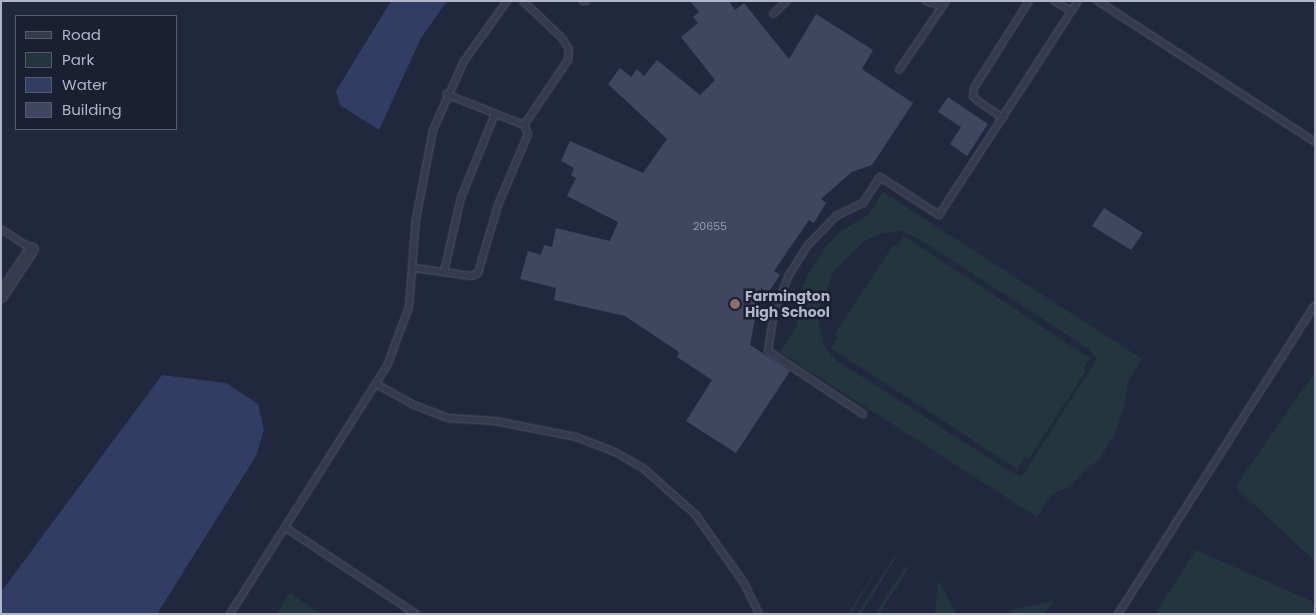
<!DOCTYPE html>
<html>
<head>
<meta charset="utf-8">
<style>
  body { margin:0 }
  #map { position:relative; width:1316px; height:615px; overflow:hidden; background:#21283d; font-family:Poppins,sans-serif }
  div>[style] { position:absolute }
  .green>* { inset:0; background:#23363e }
  .water>* { inset:0; background:#323d63 }
  .building>* { inset:0; background:#40465f }
  .roads { filter:drop-shadow(0 0 1px #505568) drop-shadow(0 0 1px #505568) }
  .service>* { height:6px; margin:-3px; padding:0 3px; transform-origin:3px; border-radius:3px; background:#353a4d }
  .minor>* { height:12px; margin:-6px; padding:0 6px; transform-origin:6px; border-radius:6px; background:#353a4d }
  .dots>* { width:14px; height:14px; translate:-50% -50%; box-sizing:border-box; border:2px solid #1a1f32; border-radius:50% }
  span { translate:-50% -50%; white-space:nowrap; text-align:center; line-height:1.15; -webkit-text-stroke:5px #1a1f32; paint-order:stroke }
  .number-label { font-size:11px; color:#9499ae }
  .number-label span { -webkit-text-stroke-width:0 }
  .poi-label { font-size:14px; color:#b0b5c9; font-weight:700 }
  .left { translate:0 -50%; text-align:left }
  .frame { position:absolute; inset:0; border:2px solid #b0b5c9; pointer-events:none }
  .legend { position:absolute; left:15px; top:15px; width:162px; height:115px; box-sizing:border-box; background:#1a1f32; border:1px solid #565b6e; margin:0; padding:6px 9px; list-style:none; font-size:15px; color:#b0b5c9 }
  .legend li { display:flex; align-items:center; gap:10px; height:25px }
  .legend b { width:25px; border:1px solid #565b6e }
</style>
</head>
<body>
<div id="map">
  <div class="green">
    <i style="clip-path:polygon(evenodd,883px 192px,1142px 359px,1128px 381px,1125px 403px,1115px 434px,1100px 458px,1067px 488px,1052px 494px,1037px 517px,780px 352px,797px 326px,799px 301px,806px 278px,824px 250px,838px 233px,869px 214px,883px 192px,900px 231px,916px 237px,1089px 349px,1097px 359px,1022px 476px,1009px 471px,836px 360px,824px 346px,817px 313px,834px 271px,863px 242px,882px 233px,900px 231px)"></i>
    <i style="clip-path:polygon(904px 236px,1090px 358px,1083px 368px,1086px 371px,1028px 460px,1025px 458px,1017px 469px,831px 348px,838px 337px,835px 334px,893px 245px,897px 247px)"></i>
    <i style="clip-path:polygon(1315px 372px,1315px 561px,1235px 487px)"></i>
    <i style="clip-path:polygon(1196px 550px,1311px 601px,1315px 604px,1315px 614px,1155px 614px)"></i>
    <i style="clip-path:polygon(887px 552px,851px 614px,848px 614px)"></i>
    <i style="clip-path:polygon(894px 557px,896px 558px,861px 614px,857px 614px)"></i>
    <i style="clip-path:polygon(906px 566px,909px 568px,879px 614px,875px 614px)"></i>
    <i style="clip-path:polygon(938px 580px,957px 614px,935px 614px)"></i>
    <i style="clip-path:polygon(290px 593px,321px 614px,276px 614px)"></i>
    <i style="clip-path:polygon(1054px 601px,1043px 614px,1011px 614px,1011px 610px)"></i>
  </div>
  <div class="water">
    <i style="clip-path:polygon(391px 1px,447px 1px,421px 38px,379px 130px,340px 105px,336px 91px)"></i>
    <i style="clip-path:polygon(162px 375px,226px 383px,258px 404px,264px 430px,256px 456px,157px 614px,1px 614px,1px 592px)"></i>
  </div>
  <div class="building">
    <i style="clip-path:polygon(690px 1px,729px 1px,735px 10px,744px 3px,789px 59px,816px 14px,873px 50px,862px 69px,913px 103px,872px 165px,852px 172px,821px 199px,826px 203px,814px 223px,809px 220px,774px 271px,780px 275px,768px 293px,761px 288px,750px 345px,790px 371px,736px 453px,686px 421px,712px 380px,677px 357px,679px 352px,625px 316px,554px 300px,556px 288px,520px 279px,528px 251px,541px 255px,544px 245px,552px 247px,556px 228px,610px 241px,618px 222px,567px 196px,576px 178px,571px 175px,574px 168px,561px 161px,570px 141px,643px 173px,667px 139px,608px 84px,620px 68px,631px 77px,637px 69px,644px 76px,657px 60px,700px 95px,715px 80px,681px 37px,698px 23px,693px 17px,699px 12px)"></i>
    <i style="clip-path:polygon(948px 97px,988px 124px,967px 156px,950px 144px,961px 127px,938px 112px)"></i>
    <i style="clip-path:polygon(1104px 208px,1143px 233px,1131px 250px,1092px 226px)"></i>
  </div>
  <div class="roads">
    <div class="service">
      <i style="left:523px;top:1px;width:54px;rotate:43.5deg"></i>
      <i style="left:562px;top:38px;width:13px;rotate:58deg"></i>
      <i style="left:569px;top:49px;width:11px;rotate:95deg"></i>
      <i style="left:568px;top:60px;width:78px;rotate:124.1deg"></i>
      <i style="left:583px;top:1px;width:3px"></i>
      <i style="left:926px;top:1px;width:13px;rotate:18deg"></i>
      <i style="left:938px;top:5px;width:7px;rotate:-34deg"></i>
      <i style="left:1054px;top:1px;width:20px;rotate:30deg"></i>
      <i style="left:1098px;top:1px;width:259px;rotate:33deg"></i>
      <i style="left:773px;top:14px;width:19px;rotate:-43deg"></i>
      <i style="left:899px;top:70px;width:83px;rotate:-55.7deg"></i>
      <i style="left:1003px;top:118px;width:29px;rotate:-146deg"></i>
      <i style="left:979px;top:102px;width:8px;rotate:-135deg"></i>
      <i style="left:973px;top:96px;width:8px;rotate:-83deg"></i>
      <i style="left:974px;top:88px;width:103px;rotate:-57.7deg"></i>
      <i style="left:1px;top:229px;width:37px;rotate:33deg"></i>
      <i style="left:414px;top:268px;width:58px;rotate:8deg"></i>
      <i style="left:471px;top:276px;width:8px;rotate:-23deg"></i>
      <i style="left:478px;top:273px;width:71px;rotate:-73.6deg"></i>
      <i style="left:498px;top:205px;width:77px;rotate:-67.1deg"></i>
      <i style="left:528px;top:134px;width:10px;rotate:-114deg"></i>
      <i style="left:524px;top:125px;width:84px;rotate:-158.3deg"></i>
      <i style="left:444px;top:272px;width:76px;rotate:-77.1deg"></i>
      <i style="left:461px;top:198px;width:91px;rotate:-68deg"></i>
      <i style="left:378px;top:385px;width:41px;rotate:29.1deg"></i>
      <i style="left:414px;top:405px;width:36px;rotate:21deg"></i>
      <i style="left:448px;top:418px;width:47px;rotate:3.7deg"></i>
      <i style="left:495px;top:421px;width:83px;rotate:11.2deg"></i>
      <i style="left:576px;top:437px;width:42px;rotate:21deg"></i>
      <i style="left:615px;top:452px;width:32px;rotate:30deg"></i>
      <i style="left:643px;top:468px;width:69px;rotate:41.5deg"></i>
      <i style="left:695px;top:514px;width:85px;rotate:54.6deg"></i>
      <i style="left:744px;top:583px;width:34px;rotate:64deg"></i>
      <i style="left:863px;top:414px;width:114px;rotate:-146.4deg"></i>
      <i style="left:768px;top:351px;width:39px;rotate:-81deg"></i>
      <i style="left:774px;top:312px;width:40px;rotate:-68deg"></i>
      <i style="left:789px;top:275px;width:36px;rotate:-58deg"></i>
      <i style="left:808px;top:245px;width:40px;rotate:-46deg"></i>
      <i style="left:836px;top:216px;width:30px;rotate:-26deg"></i>
      <i style="left:863px;top:203px;width:31px;rotate:-57deg"></i>
      <i style="left:880px;top:177px;width:70px;rotate:32.8deg"></i>
      <i style="left:939px;top:215px;width:255px;rotate:-57deg"></i>
      <i style="left:286px;top:528px;width:156px;rotate:33.5deg"></i>
      <i style="left:230px;top:614px;width:294px;rotate:-57.7deg"></i>
      <i style="left:387px;top:366px;width:63px;rotate:-69.6deg"></i>
      <i style="left:409px;top:307px;width:88px;rotate:-85.5deg"></i>
      <i style="left:416px;top:219px;width:91px;rotate:-79.2deg"></i>
      <i style="left:433px;top:130px;width:76px;rotate:-65.8deg"></i>
      <i style="left:464px;top:61px;width:74px;rotate:-54.4deg"></i>
      <i style="left:1118px;top:614px;width:366px;rotate:-57.5deg"></i>
    </div>
    <div class="minor">
      <i style="left:1px;top:296px;width:56px;rotate:-56.6deg"></i>
    </div>
  </div>
  <div class="dots">
    <i style="left:735px;top:304px;background:#8d6e63"></i>
  </div>
  <div class="number-label">
    <span style="left:710px;top:226px">20655</span>
  </div>
  <div class="poi-label">
    <span class="left" style="left:745px;top:304px">Farmington<br>High School</span>
  </div>
  <div class="frame"></div>
  <ul class="legend">
  <li><b style="height:6px;background:#353a4d"></b>Road</li>
  <li><b style="height:14px;background:#23363e"></b>Park</li>
  <li><b style="height:14px;background:#323d63"></b>Water</li>
  <li><b style="height:14px;background:#40465f"></b>Building</li>
  </ul>
</div>
</body>
</html>
